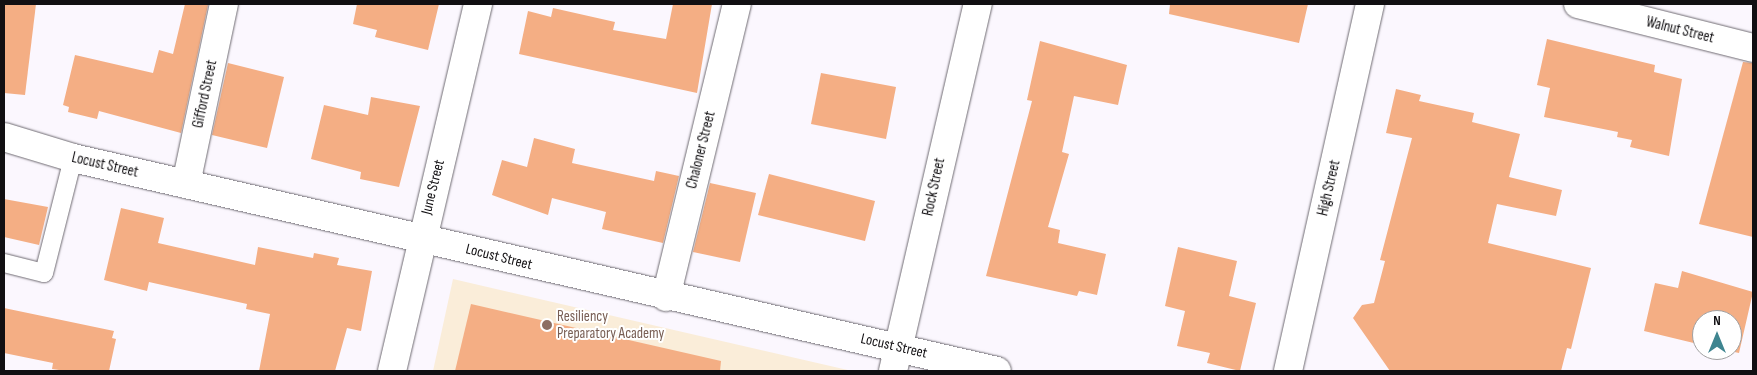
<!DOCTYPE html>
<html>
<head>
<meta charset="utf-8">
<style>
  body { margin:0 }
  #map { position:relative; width:1757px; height:375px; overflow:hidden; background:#fbf7fe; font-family:"Sofia Sans Condensed",sans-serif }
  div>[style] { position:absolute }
  .education>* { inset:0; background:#faedd9 }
  .building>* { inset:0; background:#f4ae84 }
  .roads { filter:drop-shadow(0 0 1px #6f6b72) drop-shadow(0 0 1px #6f6b72) }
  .service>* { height:18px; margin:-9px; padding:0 9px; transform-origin:9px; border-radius:9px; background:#fff }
  .minor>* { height:28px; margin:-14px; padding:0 14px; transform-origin:14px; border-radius:14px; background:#fff }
  .tertiary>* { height:28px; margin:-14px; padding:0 14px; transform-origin:14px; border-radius:14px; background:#fff }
  .dots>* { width:14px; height:14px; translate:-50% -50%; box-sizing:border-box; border:2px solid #fff; border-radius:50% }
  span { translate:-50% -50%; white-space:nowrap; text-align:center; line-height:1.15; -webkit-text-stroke:4px #fff; paint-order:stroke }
  .street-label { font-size:15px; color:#110f12 }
  .education-label { font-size:15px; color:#785e54 }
  .left { translate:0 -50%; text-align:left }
  .frame { position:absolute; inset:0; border:5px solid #110f12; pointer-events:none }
  .north { position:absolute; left:1692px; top:310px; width:50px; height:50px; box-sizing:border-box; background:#fff; border:1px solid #a09fa0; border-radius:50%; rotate:0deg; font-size:14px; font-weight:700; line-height:20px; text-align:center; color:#110f12 }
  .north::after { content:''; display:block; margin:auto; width:18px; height:22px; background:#3f8590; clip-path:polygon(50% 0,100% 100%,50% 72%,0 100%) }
</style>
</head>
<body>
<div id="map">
  <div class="education">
    <i style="clip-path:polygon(453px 279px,852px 371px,433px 371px)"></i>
  </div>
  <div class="building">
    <i style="clip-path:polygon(4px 4px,36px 4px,25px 95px,4px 93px)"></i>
    <i style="clip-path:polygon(185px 4px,208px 5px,181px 133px,99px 111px,97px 119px,68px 112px,69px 107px,63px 105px,75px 55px,153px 73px,159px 50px,173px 54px)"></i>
    <i style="clip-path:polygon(357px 4px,439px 4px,428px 50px,375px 37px,377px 30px,353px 24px)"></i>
    <i style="clip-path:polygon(673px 4px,712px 4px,697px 93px,519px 54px,528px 11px,551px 17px,553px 8px,615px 22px,613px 30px,666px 39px)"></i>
    <i style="clip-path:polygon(1170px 4px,1308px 4px,1299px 43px,1169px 14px)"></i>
    <i style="clip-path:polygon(1547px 39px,1655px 65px,1654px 72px,1682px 79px,1669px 156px,1630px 147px,1632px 140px,1617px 137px,1618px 132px,1544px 117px,1550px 88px,1537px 85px)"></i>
    <i style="clip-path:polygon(1040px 41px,1127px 65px,1118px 105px,1074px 96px,1062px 152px,1069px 154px,1048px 227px,1060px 230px,1058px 243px,1106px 254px,1097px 295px,1079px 291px,1077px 296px,986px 276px,1032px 101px,1027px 100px)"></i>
    <i style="clip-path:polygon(1743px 62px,1753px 63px,1753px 237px,1699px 224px)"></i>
    <i style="clip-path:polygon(228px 63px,284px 77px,267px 148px,212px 135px)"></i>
    <i style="clip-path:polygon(821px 73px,896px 87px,886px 139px,811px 124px)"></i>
    <i style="clip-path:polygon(1396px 89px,1421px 95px,1419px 101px,1474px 113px,1472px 122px,1520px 134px,1509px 177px,1562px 190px,1556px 216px,1497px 204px,1488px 243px,1591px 268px,1571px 349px,1567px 348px,1561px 371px,1390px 371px,1353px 318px,1362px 305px,1374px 303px,1385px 261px,1380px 260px,1412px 138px,1386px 133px)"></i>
    <i style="clip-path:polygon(371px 97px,420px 106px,399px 187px,360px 179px,361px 172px,311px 159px,324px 105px,368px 115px)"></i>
    <i style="clip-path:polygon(534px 138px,575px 149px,572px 163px,654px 181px,656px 171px,679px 176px,663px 243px,602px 229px,606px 212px,552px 198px,548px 215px,492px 195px,502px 160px,527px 167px)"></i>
    <i style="clip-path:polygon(769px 174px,875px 201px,865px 241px,758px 215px)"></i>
    <i style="clip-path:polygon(710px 183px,756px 193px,740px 262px,693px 252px)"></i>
    <i style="clip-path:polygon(4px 199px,48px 207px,39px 245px,4px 237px)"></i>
    <i style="clip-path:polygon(121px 208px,164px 218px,158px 243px,255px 265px,258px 247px,313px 258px,314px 253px,339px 258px,337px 265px,372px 271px,361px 331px,347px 328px,335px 371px,259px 371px,270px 314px,246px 309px,247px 304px,149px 282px,147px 291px,104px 280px)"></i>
    <i style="clip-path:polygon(1178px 247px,1237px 261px,1229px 296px,1256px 303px,1240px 371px,1207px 363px,1210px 353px,1177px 346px,1185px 311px,1165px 306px)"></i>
    <i style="clip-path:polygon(1682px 271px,1753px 292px,1739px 353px,1725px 350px,1732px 350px,1732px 320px,1702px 320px,1702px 345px,1644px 331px,1655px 283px,1678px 288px)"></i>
    <i style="clip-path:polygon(471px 304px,721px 361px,720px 371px,455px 371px)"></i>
    <i style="clip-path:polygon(4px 308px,114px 331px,112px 338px,116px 339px,109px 371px,66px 371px,52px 369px,53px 363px,4px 353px)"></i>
  </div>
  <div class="roads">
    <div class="service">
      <i style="left:4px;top:263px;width:41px;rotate:14deg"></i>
      <i style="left:44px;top:273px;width:119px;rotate:-75.8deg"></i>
    </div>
    <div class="minor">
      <i style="left:1578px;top:4px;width:180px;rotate:14.1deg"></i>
      <i style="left:186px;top:184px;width:184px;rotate:-78.1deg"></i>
      <i style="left:666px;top:297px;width:301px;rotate:-76.4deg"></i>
      <i style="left:392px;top:371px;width:377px;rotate:-76.8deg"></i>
      <i style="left:893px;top:371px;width:377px;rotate:-77deg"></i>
    </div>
    <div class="tertiary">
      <i style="left:4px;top:137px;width:72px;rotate:16.9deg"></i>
      <i style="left:73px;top:158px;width:948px;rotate:12.98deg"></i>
      <i style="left:1288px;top:371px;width:376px;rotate:-77.4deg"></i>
    </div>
  </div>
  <div class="dots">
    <i style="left:547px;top:325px;background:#8d6e63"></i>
  </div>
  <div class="street-label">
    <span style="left:1680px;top:30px;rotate:14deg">Walnut Street</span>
    <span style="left:205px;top:94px;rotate:-78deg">Gifford Street</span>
    <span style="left:701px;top:150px;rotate:-76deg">Chaloner Street</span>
    <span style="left:105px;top:165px;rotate:13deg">Locust Street</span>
    <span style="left:433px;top:187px;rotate:-76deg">June Street</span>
    <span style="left:934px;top:187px;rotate:-78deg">Rock Street</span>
    <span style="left:1329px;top:188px;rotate:-77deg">High Street</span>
    <span style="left:499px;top:257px;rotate:14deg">Locust Street</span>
    <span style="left:894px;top:346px;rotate:13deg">Locust Street</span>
  </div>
  <div class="education-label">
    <span class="left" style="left:557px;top:325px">Resiliency<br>Preparatory Academy</span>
  </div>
  <div class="frame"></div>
  <div class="north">N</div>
</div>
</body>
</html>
